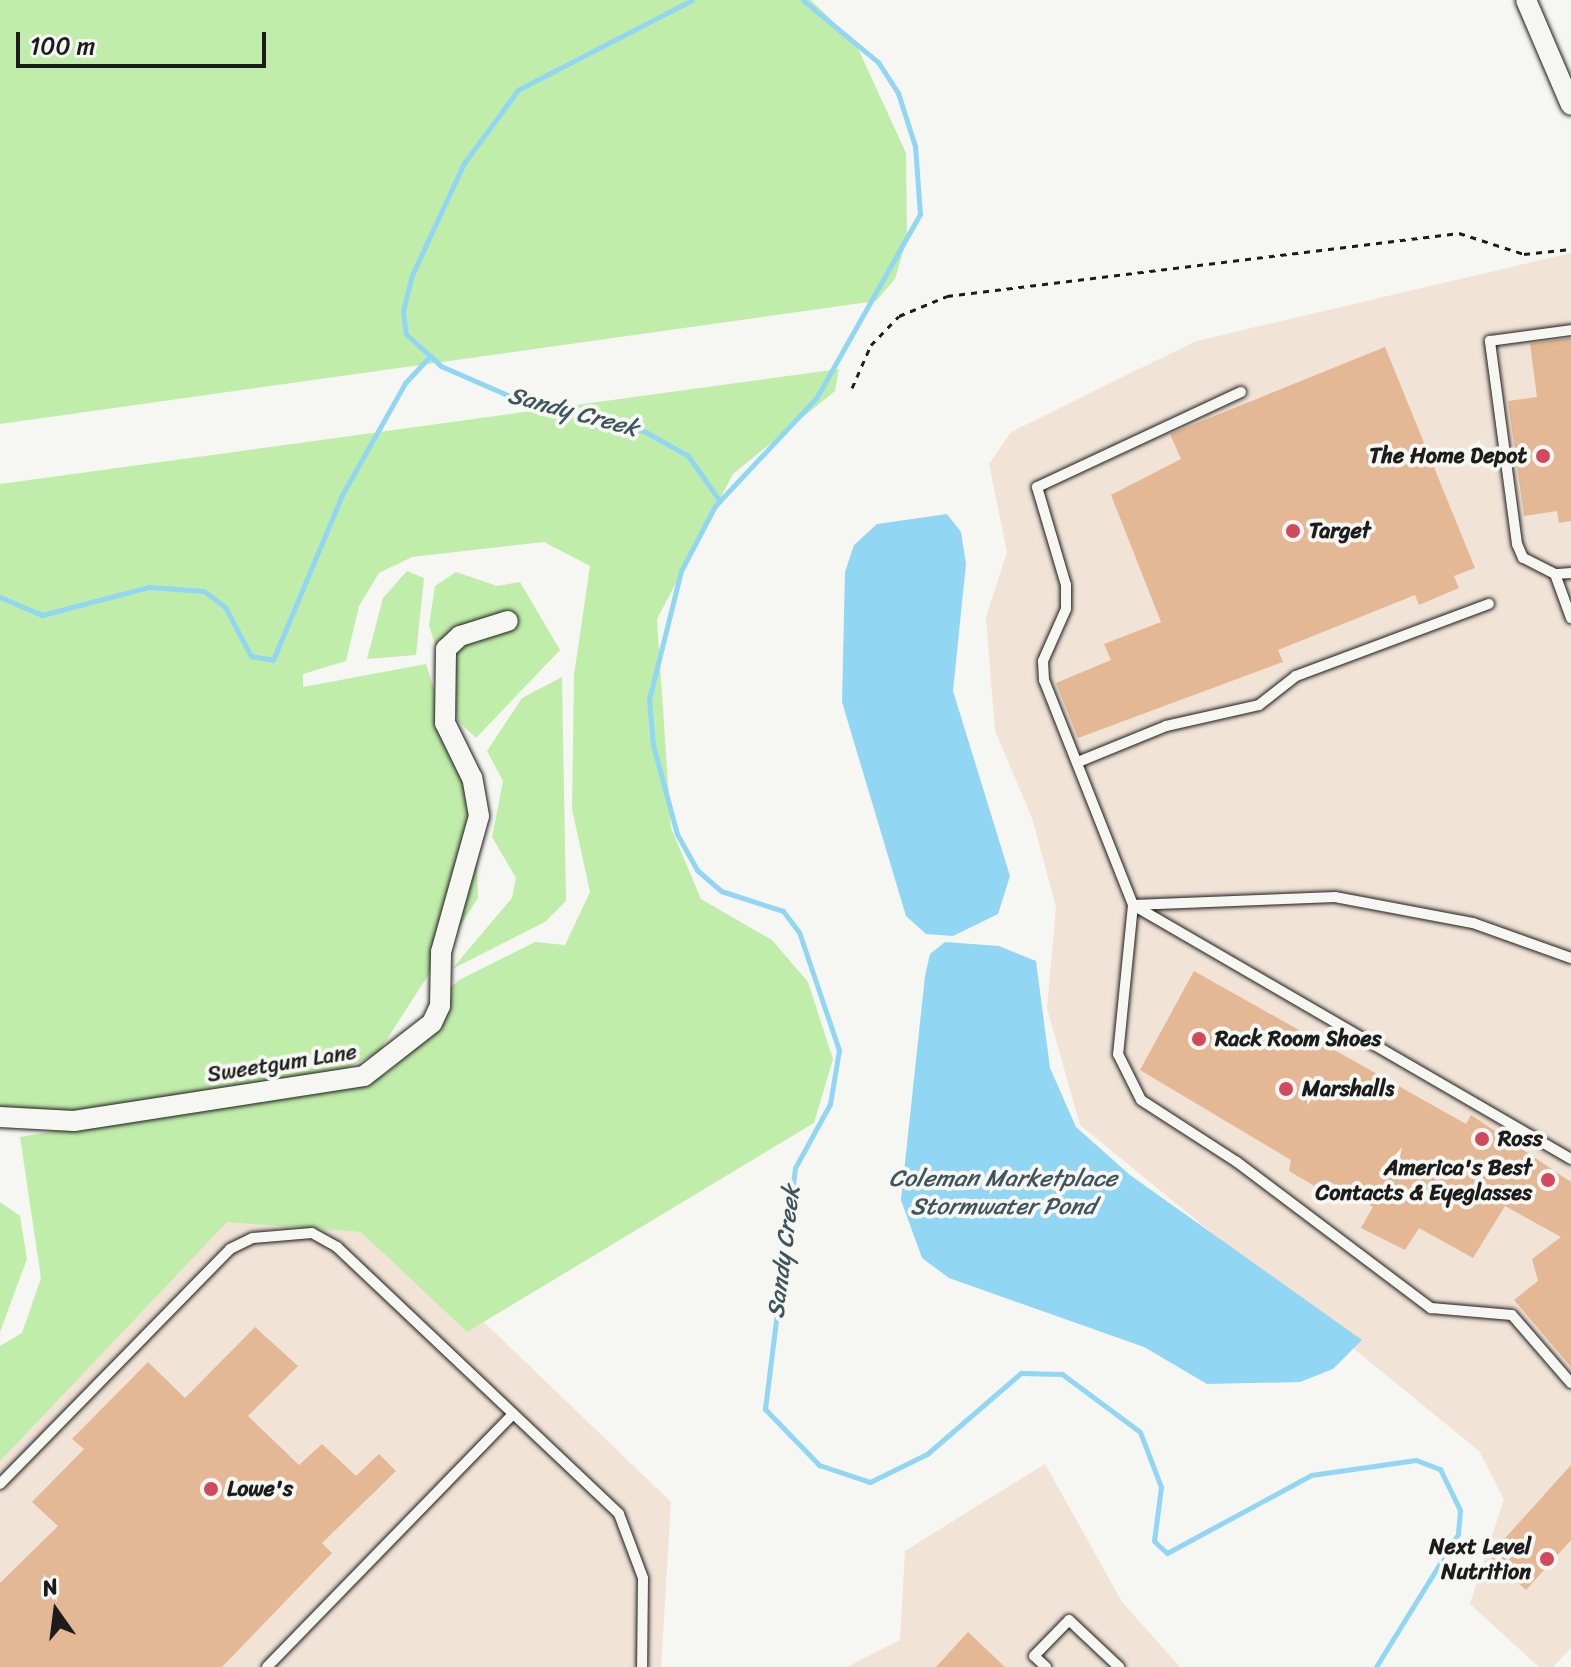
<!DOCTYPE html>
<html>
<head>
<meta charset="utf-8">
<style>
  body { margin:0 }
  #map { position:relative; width:1571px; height:1667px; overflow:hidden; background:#f6f6f2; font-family:Sriracha,sans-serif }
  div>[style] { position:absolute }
  .built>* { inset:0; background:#f1e3d6 }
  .green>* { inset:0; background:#c1edab }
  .water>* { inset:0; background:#91d6f3 }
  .stream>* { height:5px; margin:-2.5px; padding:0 2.5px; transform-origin:2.5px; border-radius:2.5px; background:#91d6f3 }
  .building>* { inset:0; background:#e4b894 }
  .path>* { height:3px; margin-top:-1.5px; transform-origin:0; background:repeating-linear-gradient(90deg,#1c1c1c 0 6px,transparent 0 12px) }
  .roads { filter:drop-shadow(0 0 2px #1c1c1c) drop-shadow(0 0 2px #1c1c1c) }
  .lane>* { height:10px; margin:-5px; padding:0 5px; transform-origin:5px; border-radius:5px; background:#f6f6f2 }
  .street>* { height:20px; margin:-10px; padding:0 10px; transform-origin:10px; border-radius:10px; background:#f6f6f2 }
  .dots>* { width:22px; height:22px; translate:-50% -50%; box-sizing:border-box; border:4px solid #f6f6f2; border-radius:50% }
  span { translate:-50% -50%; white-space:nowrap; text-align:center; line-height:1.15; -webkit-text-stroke:8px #f6f6f2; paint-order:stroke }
  .poi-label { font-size:22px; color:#1c1c1c; font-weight:700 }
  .right { translate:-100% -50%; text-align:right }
  .left { translate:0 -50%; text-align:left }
  .street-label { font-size:22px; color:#1c1c1c }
  .water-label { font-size:24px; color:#3f545c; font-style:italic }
  .north { position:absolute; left:16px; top:1571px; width:80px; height:80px; -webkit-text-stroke:6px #f6f6f2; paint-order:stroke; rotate:346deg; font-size:22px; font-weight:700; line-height:32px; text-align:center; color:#1c1c1c }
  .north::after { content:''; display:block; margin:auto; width:28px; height:36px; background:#1c1c1c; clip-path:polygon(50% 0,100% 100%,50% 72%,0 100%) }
  .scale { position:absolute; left:16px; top:32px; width:250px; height:36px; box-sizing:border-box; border:4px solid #1c1c1c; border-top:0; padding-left:10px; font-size:24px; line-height:28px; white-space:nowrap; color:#1c1c1c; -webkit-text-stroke:6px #f6f6f2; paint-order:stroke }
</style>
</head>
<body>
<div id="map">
  <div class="built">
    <i style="clip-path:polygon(1571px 253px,1571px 1648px,1553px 1667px,1539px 1667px,1470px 1604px,1504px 1499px,1479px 1451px,1080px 1125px,1047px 1008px,1056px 907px,1032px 818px,995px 731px,986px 617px,1007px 552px,989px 464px,1011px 432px,1196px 341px)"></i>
    <i style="clip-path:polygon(226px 1200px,361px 1204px,671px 1502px,661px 1667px,0 1667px,0 1440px)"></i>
    <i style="clip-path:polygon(1045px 1464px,1122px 1602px,1180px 1667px,847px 1667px,900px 1640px,905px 1551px)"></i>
  </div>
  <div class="green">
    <i style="clip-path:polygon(0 0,811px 0,856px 44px,906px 153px,907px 239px,895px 279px,876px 301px,0 424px)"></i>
    <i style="clip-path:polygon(839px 369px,835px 391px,733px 474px,657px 619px,671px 828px,701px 899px,772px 940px,808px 982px,833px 1059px,814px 1123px,467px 1332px,361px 1232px,227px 1222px,0 1461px,0 1346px,22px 1333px,41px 1278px,20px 1137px,386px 1074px,410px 1053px,428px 1008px,459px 980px,535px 942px,565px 945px,590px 892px,572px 809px,574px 675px,590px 566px,544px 542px,412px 557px,379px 573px,359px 606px,346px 661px,303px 674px,303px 687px,426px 664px,476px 820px,478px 898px,378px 1053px,340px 1071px,62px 1116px,0 1111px,0 484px)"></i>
    <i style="clip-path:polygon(407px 571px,424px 578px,416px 655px,367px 659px,383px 598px)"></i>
    <i style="clip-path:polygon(456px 572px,497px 586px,520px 582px,560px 650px,476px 738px,458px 721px,429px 625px,435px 586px)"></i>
    <i style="clip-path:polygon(562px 677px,566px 901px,545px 922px,452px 969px,512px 898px,516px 878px,492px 837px,503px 781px,487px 751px,522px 698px)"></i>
    <i style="clip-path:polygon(0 1202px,20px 1216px,27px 1259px,0 1332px)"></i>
  </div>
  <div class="water">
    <i style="clip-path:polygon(947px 514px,961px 532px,966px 564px,953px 691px,1010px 876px,998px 914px,953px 936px,926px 934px,906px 916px,842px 702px,845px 572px,854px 545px,877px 524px)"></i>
    <i style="clip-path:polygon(945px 942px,999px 946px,1036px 961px,1050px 1068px,1076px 1127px,1130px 1175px,1362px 1340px,1333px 1369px,1300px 1382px,1207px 1384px,1144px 1347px,949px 1278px,922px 1258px,901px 1200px,925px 976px,930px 954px)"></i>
  </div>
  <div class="stream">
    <i style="left:692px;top:0;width:196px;rotate:152.7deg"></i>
    <i style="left:518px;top:90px;width:91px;rotate:126.5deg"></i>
    <i style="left:464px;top:163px;width:123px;rotate:114.9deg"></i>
    <i style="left:412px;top:275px;width:37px;rotate:104deg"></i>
    <i style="left:403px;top:311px;width:23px;rotate:83deg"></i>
    <i style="left:406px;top:334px;width:47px;rotate:42.4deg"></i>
    <i style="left:441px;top:366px;width:87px;rotate:23.6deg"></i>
    <i style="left:521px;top:401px;width:127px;rotate:13.7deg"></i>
    <i style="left:644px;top:431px;width:51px;rotate:29.6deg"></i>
    <i style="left:688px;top:456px;width:55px;rotate:54.6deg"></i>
    <i style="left:803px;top:0;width:97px;rotate:39.6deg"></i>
    <i style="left:878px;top:62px;width:37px;rotate:57deg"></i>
    <i style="left:898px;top:93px;width:56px;rotate:72.2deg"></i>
    <i style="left:915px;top:146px;width:68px;rotate:85.8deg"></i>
    <i style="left:920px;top:214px;width:210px;rotate:119.4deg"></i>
    <i style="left:817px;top:397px;width:149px;rotate:133.1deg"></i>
    <i style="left:715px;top:506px;width:73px;rotate:117.6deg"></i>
    <i style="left:681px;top:571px;width:132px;rotate:104deg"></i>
    <i style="left:649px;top:699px;width:46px;rotate:85deg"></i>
    <i style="left:653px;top:745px;width:92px;rotate:74.9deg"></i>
    <i style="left:677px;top:834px;width:41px;rotate:60.9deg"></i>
    <i style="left:697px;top:870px;width:32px;rotate:41deg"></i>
    <i style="left:721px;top:891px;width:65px;rotate:17.9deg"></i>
    <i style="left:783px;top:911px;width:26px;rotate:53deg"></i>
    <i style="left:799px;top:932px;width:125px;rotate:71.3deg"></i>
    <i style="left:839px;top:1050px;width:55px;rotate:99.5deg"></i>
    <i style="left:830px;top:1104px;width:73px;rotate:118.7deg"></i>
    <i style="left:795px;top:1168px;width:243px;rotate:97.1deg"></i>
    <i style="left:765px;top:1409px;width:78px;rotate:46deg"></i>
    <i style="left:819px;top:1465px;width:54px;rotate:18.4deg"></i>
    <i style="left:870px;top:1482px;width:64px;rotate:-26.2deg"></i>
    <i style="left:927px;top:1454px;width:124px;rotate:-40.8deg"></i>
    <i style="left:1021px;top:1373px;width:41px;rotate:1.4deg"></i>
    <i style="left:1062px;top:1374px;width:97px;rotate:36.6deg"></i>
    <i style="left:1140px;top:1432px;width:59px;rotate:69.1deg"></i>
    <i style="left:1161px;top:1487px;width:54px;rotate:97.4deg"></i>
    <i style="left:1154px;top:1541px;width:18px;rotate:43deg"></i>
    <i style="left:1167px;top:1553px;width:164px;rotate:-28.4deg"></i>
    <i style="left:1311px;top:1475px;width:106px;rotate:-8.1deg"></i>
    <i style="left:1416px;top:1460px;width:26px;rotate:21deg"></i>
    <i style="left:1440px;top:1469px;width:46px;rotate:64deg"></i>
    <i style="left:1460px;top:1510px;width:24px;rotate:95deg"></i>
    <i style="left:1458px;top:1534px;width:156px;rotate:121.7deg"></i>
    <i style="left:0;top:597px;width:46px;rotate:23.2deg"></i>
    <i style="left:42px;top:615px;width:111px;rotate:-14.7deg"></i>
    <i style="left:149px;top:587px;width:55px;rotate:4.2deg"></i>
    <i style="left:204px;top:591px;width:26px;rotate:37deg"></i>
    <i style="left:225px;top:607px;width:55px;rotate:62deg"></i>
    <i style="left:251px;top:656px;width:22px;rotate:10deg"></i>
    <i style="left:273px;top:660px;width:179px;rotate:-67.3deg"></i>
    <i style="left:342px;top:495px;width:129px;rotate:-60.6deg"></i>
    <i style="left:405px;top:383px;width:37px;rotate:-47deg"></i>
  </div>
  <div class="building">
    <i style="clip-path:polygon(1571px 338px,1571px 521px,1559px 523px,1557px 511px,1524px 516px,1508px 401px,1537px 397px,1530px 344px)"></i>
    <i style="clip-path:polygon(1385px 347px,1475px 568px,1454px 576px,1459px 588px,1419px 605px,1415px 595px,1278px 650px,1283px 662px,1078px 738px,1056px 683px,1111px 660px,1104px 644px,1161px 622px,1111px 495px,1181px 459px,1170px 434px)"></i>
    <i style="clip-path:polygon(1194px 971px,1466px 1124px,1471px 1115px,1571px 1182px,1571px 1367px,1514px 1300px,1538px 1281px,1532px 1259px,1561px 1237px,1505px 1206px,1473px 1258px,1419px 1228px,1405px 1250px,1361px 1228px,1373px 1207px,1330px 1182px,1318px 1188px,1289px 1171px,1291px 1160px,1140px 1070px)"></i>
    <i style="clip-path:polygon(255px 1327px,298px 1366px,248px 1416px,299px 1465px,322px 1444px,356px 1476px,379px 1454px,396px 1471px,322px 1543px,332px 1553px,222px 1667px,0 1667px,0 1583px,58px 1526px,32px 1502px,84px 1449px,72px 1439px,148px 1362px,185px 1398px)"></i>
    <i style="clip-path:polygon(1571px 1465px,1571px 1540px,1526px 1590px,1489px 1556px)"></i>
    <i style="clip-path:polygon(968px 1632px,1005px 1667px,936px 1667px)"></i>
  </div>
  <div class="path">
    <i style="left:852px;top:388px;width:47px;rotate:-66.2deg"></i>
    <i style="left:871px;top:345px;width:40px;rotate:-46deg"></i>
    <i style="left:899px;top:316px;width:52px;rotate:-22.6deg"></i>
    <i style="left:947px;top:296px;width:516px;rotate:-7.01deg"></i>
    <i style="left:1459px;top:233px;width:68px;rotate:17.9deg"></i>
    <i style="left:1524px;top:254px;width:47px;rotate:-6.1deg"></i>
  </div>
  <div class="roads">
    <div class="lane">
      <i style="left:1241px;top:392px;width:225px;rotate:155deg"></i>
      <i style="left:1037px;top:487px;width:102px;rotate:73.5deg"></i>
      <i style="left:1066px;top:585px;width:24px;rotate:90deg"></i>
      <i style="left:1066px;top:609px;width:57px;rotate:113.9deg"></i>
      <i style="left:1043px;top:661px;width:19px;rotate:87deg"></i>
      <i style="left:1044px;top:680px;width:242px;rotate:68.4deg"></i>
      <i style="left:1133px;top:905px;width:202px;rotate:-2.3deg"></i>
      <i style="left:1335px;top:897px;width:140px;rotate:10.7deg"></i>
      <i style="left:1473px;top:923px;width:104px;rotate:19.7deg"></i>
      <i style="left:1571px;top:573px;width:16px;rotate:176deg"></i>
      <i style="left:1555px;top:574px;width:47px;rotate:70deg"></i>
      <i style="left:1555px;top:574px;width:36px;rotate:-153deg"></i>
      <i style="left:1523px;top:558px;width:15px;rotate:-113deg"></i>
      <i style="left:1517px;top:544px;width:205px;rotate:-97.6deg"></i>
      <i style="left:1490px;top:341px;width:82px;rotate:-7.7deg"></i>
      <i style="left:1078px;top:762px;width:95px;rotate:-22.2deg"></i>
      <i style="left:1166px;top:726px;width:95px;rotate:-12.7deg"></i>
      <i style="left:1259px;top:705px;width:47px;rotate:-38.1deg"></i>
      <i style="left:1296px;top:676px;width:206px;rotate:-20.5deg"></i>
      <i style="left:1571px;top:1159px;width:506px;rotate:-149.89deg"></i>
      <i style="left:1133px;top:905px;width:150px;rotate:95.7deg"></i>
      <i style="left:1118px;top:1054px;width:51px;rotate:63.4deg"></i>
      <i style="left:1141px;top:1100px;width:114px;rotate:32.9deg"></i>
      <i style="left:1237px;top:1162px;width:243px;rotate:37deg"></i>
      <i style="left:1431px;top:1308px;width:81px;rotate:4.9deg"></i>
      <i style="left:1512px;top:1315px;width:90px;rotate:49.1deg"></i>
      <i style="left:0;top:1484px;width:329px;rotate:-45.6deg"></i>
      <i style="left:230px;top:1249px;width:25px;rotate:-26deg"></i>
      <i style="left:253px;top:1238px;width:59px;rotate:-4.8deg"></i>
      <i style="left:312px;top:1233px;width:29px;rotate:29deg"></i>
      <i style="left:337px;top:1247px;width:388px;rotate:43.4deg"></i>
      <i style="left:619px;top:1514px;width:68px;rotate:69.4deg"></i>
      <i style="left:643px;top:1578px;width:89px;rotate:90.6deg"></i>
      <i style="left:267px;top:1667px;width:353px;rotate:-45.8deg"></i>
      <i style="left:1046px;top:1667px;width:16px;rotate:-137deg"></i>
      <i style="left:1034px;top:1656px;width:50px;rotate:-45.8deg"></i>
      <i style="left:1069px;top:1620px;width:69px;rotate:43.2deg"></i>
    </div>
    <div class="street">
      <i style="left:1526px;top:0;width:114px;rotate:66.8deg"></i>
      <i style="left:0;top:1117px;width:74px;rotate:3.1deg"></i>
      <i style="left:74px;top:1121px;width:293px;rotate:-8.8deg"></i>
      <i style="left:364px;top:1076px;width:86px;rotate:-37.9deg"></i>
      <i style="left:432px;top:1023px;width:19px;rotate:-65deg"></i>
      <i style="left:440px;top:1006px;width:54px;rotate:-88.9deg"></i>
      <i style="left:441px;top:952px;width:141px;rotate:-74.4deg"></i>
      <i style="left:479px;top:816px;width:39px;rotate:-100deg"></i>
      <i style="left:472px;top:778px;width:61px;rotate:-116.1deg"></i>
      <i style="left:445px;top:723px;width:74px;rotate:-89.2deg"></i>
      <i style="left:446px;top:649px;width:19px;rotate:-43deg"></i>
      <i style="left:460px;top:636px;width:50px;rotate:-17.4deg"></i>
    </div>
  </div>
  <div class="dots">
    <i style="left:1543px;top:456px;background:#d1495b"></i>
    <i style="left:1293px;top:531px;background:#d1495b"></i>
    <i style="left:1199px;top:1039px;background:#d1495b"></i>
    <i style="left:1286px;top:1089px;background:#d1495b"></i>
    <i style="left:1482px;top:1139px;background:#d1495b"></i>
    <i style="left:1548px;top:1180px;background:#d1495b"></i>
    <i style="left:211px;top:1489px;background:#d1495b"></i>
    <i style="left:1547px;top:1559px;background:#d1495b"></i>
  </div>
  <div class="poi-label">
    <span class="right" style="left:1527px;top:456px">The Home Depot</span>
    <span class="left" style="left:1309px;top:531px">Target</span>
    <span class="left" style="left:1215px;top:1039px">Rack Room Shoes</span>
    <span class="left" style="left:1302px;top:1089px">Marshalls</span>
    <span class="left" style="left:1498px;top:1139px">Ross</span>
    <span class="right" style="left:1532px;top:1180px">America's Best<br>Contacts &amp; Eyeglasses</span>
    <span class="left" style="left:227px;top:1489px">Lowe's</span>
    <span class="right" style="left:1531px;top:1559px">Next Level<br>Nutrition</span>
  </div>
  <div class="street-label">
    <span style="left:282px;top:1063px;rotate:-9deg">Sweetgum Lane</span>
  </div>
  <div class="water-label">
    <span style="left:573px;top:412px;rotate:15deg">Sandy Creek</span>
    <span style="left:1003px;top:1193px">Coleman Marketplace<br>Stormwater Pond</span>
    <span style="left:784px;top:1252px;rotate:-83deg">Sandy Creek</span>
  </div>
  <div class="north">N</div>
  <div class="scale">100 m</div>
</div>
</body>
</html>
